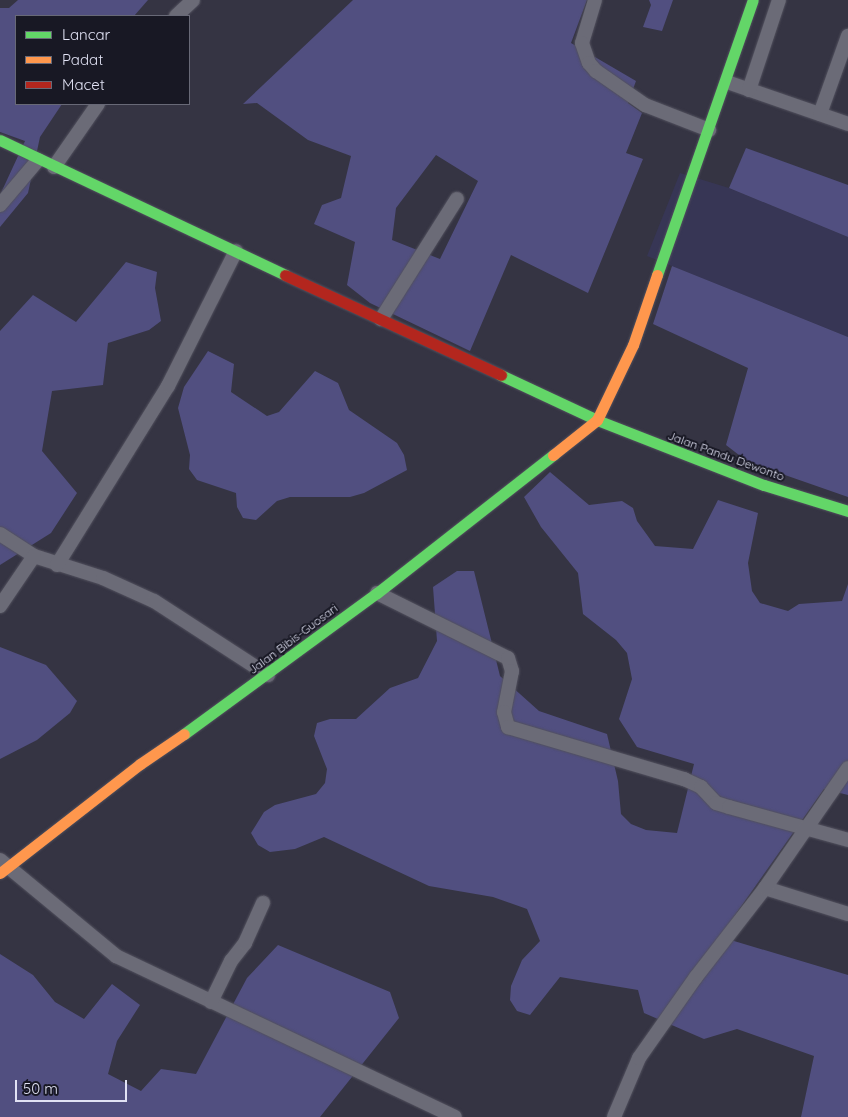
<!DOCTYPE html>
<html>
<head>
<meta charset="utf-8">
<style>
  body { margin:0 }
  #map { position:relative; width:848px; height:1117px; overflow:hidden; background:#353443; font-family:Quicksand,sans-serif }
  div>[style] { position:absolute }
  .built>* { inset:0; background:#373655 }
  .green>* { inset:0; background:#514f80 }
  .roads { filter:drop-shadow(0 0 1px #51505d) drop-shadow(0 0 1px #51505d) }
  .street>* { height:14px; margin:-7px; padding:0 7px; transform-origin:7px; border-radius:7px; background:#6b6b77 }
  .fast>* { height:11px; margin:-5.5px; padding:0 5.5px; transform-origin:5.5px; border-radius:5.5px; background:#63d668 }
  .slow>* { height:11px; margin:-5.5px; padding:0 5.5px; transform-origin:5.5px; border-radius:5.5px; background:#ff974d }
  .jam>* { height:11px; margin:-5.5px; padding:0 5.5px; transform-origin:5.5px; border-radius:5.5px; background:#b3261e }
  span { translate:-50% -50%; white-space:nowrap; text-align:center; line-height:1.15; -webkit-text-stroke:4px #181824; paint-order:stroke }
  .street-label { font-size:12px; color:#e1e2f4 }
  .legend { position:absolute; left:15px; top:15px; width:175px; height:90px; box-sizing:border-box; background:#181824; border:1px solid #686977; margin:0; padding:6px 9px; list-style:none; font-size:15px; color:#e1e2f4 }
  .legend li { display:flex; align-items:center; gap:10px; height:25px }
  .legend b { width:25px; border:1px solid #686977 }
  .scale { position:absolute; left:15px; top:1080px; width:112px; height:22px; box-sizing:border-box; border:2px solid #e1e2f4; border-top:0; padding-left:6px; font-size:15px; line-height:18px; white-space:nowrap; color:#e1e2f4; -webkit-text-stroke:4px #181824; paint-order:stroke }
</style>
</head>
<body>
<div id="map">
  <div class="built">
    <i style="clip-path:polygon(680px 173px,729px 188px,848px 237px,848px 337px,647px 256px)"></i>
  </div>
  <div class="green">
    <i style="clip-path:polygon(18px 0,148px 0,134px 16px,16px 16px,16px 104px,62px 104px,40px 137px,28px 193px,0 227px,0 195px,25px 141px,0 132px,0 8px,9px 8px)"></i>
    <i style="clip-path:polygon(evenodd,353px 0,587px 0,571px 43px,636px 81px,628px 103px,642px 113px,626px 153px,643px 159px,588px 293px,511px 255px,470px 351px,370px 303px,347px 285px,355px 242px,314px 224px,322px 205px,341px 198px,351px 156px,308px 140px,257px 103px,243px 104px,353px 0,436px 155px,478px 181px,440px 259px,392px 240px,396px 208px,436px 155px)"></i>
    <i style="clip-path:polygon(649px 0,673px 0,662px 31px,643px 27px,651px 5px)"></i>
    <i style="clip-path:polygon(746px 148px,848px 185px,848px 237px,729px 188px)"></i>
    <i style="clip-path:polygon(126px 262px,157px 272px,155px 288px,161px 321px,149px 330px,108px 343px,103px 385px,52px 391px,42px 451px,77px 493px,51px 533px,0 565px,0 331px,33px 295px,76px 322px)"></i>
    <i style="clip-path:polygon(672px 266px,848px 337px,848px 497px,748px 462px,726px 445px,748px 368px,653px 324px)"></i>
    <i style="clip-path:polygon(208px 351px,234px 364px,231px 392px,267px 416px,279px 412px,315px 371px,338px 383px,349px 410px,397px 443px,404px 455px,407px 470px,364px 493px,350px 497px,290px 497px,277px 501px,256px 520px,243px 518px,237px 507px,236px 493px,197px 480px,189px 469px,190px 455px,178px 408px,184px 387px)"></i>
    <i style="clip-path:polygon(550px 472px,589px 505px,622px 501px,633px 508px,637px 521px,655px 546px,693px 549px,718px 500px,758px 513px,748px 563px,752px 591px,760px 603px,788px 611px,799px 604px,842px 601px,848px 584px,848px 795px,824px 789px,723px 932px,734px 941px,848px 975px,848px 1117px,801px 1117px,814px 1056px,737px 1029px,704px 1039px,644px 1013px,638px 990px,560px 977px,530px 1015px,517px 1011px,510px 1000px,511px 986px,522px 960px,540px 941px,527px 909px,493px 897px,429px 886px,324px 837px,295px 849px,270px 852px,258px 845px,251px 833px,264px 812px,275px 805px,316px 794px,325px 783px,327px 769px,314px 736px,317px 723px,330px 719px,356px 719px,390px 688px,418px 678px,437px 641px,433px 587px,457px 571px,474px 571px,500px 676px,539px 711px,607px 734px,618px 781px,621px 814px,631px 824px,646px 830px,677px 833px,694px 764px,637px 747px,619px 719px,632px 679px,627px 653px,616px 640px,583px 614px,578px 573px,541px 527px,524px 497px)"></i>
    <i style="clip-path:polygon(0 647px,46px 665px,77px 701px,70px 713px,37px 740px,0 759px)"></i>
    <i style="clip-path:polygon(278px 945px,390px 992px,399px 1018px,320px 1117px,0 1117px,0 954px,33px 975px,55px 1002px,84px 1019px,112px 984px,140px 1005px,117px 1041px,108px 1074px,141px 1091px,161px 1069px,196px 1074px,247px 978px)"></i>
  </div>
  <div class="roads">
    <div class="street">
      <i style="left:595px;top:0;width:45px;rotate:106.8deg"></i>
      <i style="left:582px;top:43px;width:21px;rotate:71deg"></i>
      <i style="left:589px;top:63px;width:11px;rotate:49deg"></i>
      <i style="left:596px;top:71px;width:60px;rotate:34.8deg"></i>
      <i style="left:645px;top:105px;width:69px;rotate:21.3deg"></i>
      <i style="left:176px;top:16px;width:23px;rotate:-43deg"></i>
      <i style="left:727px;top:82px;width:128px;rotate:19.1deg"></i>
      <i style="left:749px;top:90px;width:95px;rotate:-71.6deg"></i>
      <i style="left:820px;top:114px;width:83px;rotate:-70.3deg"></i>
      <i style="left:54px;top:167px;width:77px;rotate:-55.1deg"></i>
      <i style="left:0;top:205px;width:59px;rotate:-49.8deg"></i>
      <i style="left:381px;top:319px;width:142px;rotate:-57.7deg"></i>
      <i style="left:0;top:534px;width:40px;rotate:32.9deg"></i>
      <i style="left:34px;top:556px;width:72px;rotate:17.7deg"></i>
      <i style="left:103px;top:578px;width:56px;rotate:24.3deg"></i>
      <i style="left:154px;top:601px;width:136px;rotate:33deg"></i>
      <i style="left:57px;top:565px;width:211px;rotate:-58.2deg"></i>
      <i style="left:168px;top:386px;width:151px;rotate:-63.3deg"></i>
      <i style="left:377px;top:593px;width:146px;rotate:26.4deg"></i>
      <i style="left:508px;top:658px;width:14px;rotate:73deg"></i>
      <i style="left:512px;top:671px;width:42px;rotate:101deg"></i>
      <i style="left:504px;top:712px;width:16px;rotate:75deg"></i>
      <i style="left:508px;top:727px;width:184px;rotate:16.5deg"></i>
      <i style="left:684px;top:779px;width:19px;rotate:25deg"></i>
      <i style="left:701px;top:787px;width:22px;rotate:47deg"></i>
      <i style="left:716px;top:803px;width:14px;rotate:17deg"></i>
      <i style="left:729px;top:807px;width:123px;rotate:15.5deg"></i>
      <i style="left:0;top:606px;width:60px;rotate:-55.8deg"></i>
      <i style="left:0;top:860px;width:151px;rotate:39.6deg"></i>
      <i style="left:116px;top:956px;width:375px;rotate:25.4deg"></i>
      <i style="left:765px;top:888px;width:87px;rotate:17.4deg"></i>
      <i style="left:211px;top:1002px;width:46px;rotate:-64deg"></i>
      <i style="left:231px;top:961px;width:23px;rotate:-52deg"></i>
      <i style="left:245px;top:943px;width:44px;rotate:-65.8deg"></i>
      <i style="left:614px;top:1117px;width:64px;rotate:-67deg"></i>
      <i style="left:639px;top:1058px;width:99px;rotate:-54.9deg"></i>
      <i style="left:696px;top:977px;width:113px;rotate:-52.2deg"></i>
      <i style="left:765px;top:888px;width:146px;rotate:-55.3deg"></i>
    </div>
    <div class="fast">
      <i style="left:0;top:140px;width:315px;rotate:25.3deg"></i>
      <i style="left:657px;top:275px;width:291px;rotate:-70.8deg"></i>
      <i style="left:501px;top:375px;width:106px;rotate:25.1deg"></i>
      <i style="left:597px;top:420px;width:179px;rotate:21.3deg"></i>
      <i style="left:764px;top:485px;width:88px;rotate:17.2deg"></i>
      <i style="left:184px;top:734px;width:239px;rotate:-36.2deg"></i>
      <i style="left:377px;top:593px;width:224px;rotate:-38.1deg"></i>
    </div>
    <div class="slow">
      <i style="left:553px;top:455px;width:56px;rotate:-38.5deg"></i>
      <i style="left:597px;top:420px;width:83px;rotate:-64.4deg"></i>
      <i style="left:633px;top:345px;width:74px;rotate:-71.1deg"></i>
      <i style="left:0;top:873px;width:177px;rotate:-37.9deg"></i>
      <i style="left:140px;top:764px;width:53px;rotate:-34.3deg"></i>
    </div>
    <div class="jam">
      <i style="left:285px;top:275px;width:238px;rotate:24.8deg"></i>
    </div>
  </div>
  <div class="street-label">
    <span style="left:726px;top:456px;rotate:20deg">Jalan Pandu Dewonto</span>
    <span style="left:293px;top:639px;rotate:-37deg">Jalan Bibis-Guosari</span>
  </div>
  <ul class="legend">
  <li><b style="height:6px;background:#63d668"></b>Lancar</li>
  <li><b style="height:6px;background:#ff974d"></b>Padat</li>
  <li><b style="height:6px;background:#b3261e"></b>Macet</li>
  </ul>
  <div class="scale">50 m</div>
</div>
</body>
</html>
